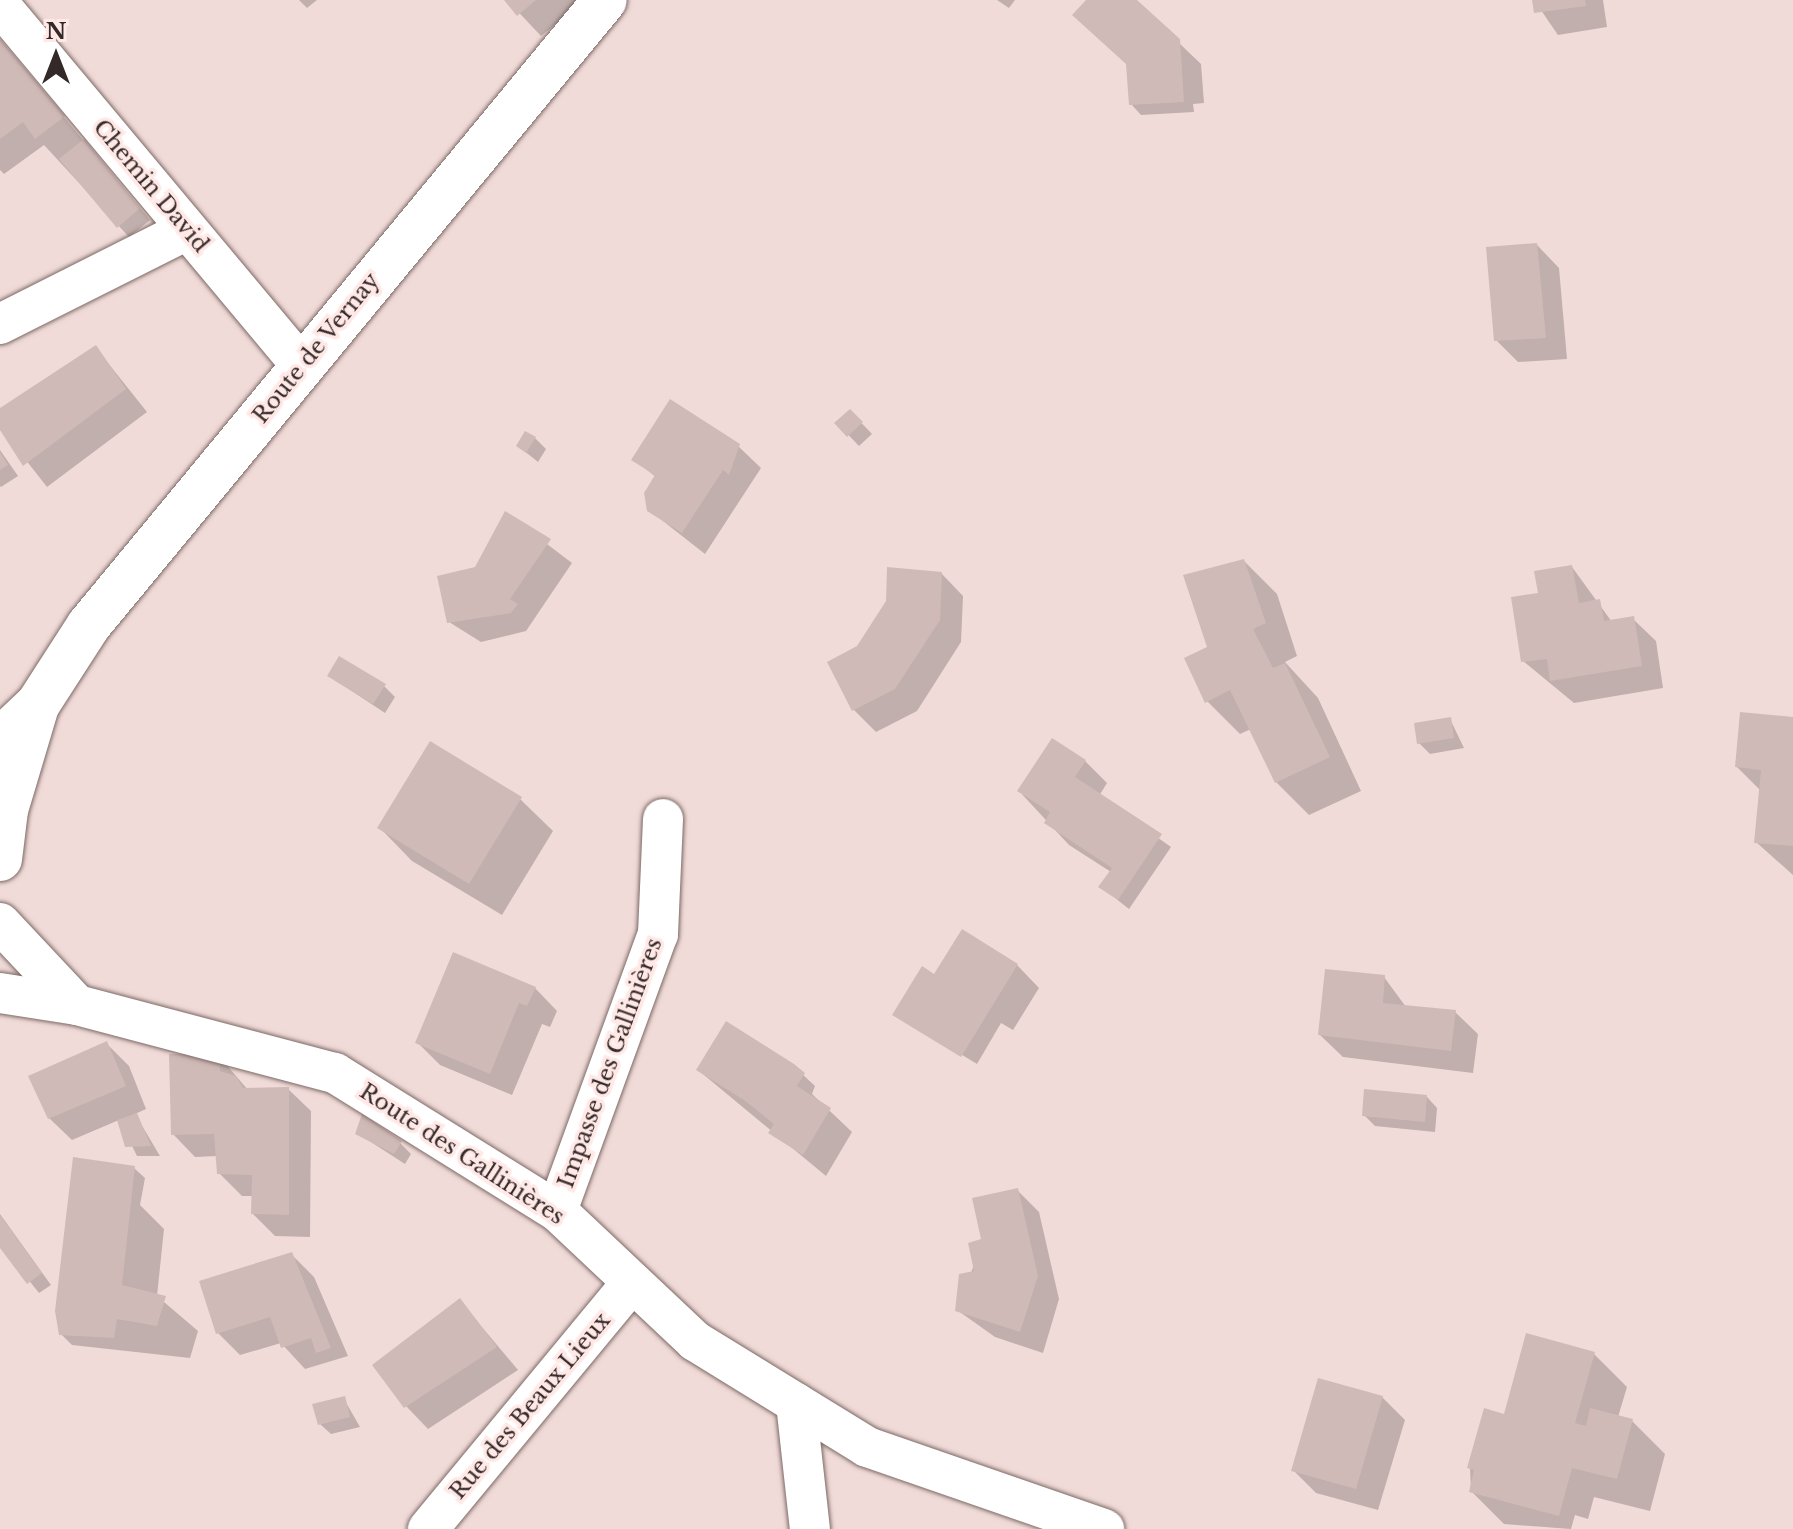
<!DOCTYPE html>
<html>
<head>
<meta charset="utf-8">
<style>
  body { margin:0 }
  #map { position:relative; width:1793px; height:1529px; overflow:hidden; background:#f1dbd8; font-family:"Libre Baskerville",serif }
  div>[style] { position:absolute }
  .shadow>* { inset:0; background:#0003 }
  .building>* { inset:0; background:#d0bab7 }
  .roads { filter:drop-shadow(0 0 2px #7c6966) drop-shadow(0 0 2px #7c6966) }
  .minor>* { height:40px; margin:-20px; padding:0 20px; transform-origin:20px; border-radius:20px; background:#fff }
  .tertiary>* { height:44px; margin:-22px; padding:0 22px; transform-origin:22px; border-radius:22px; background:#fff }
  span { translate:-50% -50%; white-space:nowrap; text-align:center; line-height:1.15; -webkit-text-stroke:7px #ffe8e5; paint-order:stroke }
  .street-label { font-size:22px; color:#322928 }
  .north { position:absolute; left:16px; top:16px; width:80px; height:80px; -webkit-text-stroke:6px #ffe8e5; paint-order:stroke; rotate:0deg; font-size:22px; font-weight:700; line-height:32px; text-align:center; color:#322928 }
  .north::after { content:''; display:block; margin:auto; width:28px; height:36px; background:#322928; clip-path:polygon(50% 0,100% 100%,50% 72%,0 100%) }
</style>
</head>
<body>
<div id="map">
  <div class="shadow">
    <i style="clip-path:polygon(299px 0,317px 0,307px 8px)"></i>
    <i style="clip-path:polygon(507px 0,585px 0,541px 36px)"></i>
    <i style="clip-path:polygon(997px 0,1015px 0,1009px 8px)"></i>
    <i style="clip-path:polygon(1089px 0,1134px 0,1201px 64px,1204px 103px,1193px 104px,1194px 112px,1141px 115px,1131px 104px,1128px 65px)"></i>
    <i style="clip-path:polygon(1534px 0,1603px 0,1607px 27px,1558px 35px)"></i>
    <i style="clip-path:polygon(0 41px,150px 220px,129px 237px,44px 145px,4px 174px,0 170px)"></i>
    <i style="clip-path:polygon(1537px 245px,1559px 268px,1567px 359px,1518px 362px,1496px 340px)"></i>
    <i style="clip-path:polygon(96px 348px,147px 412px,47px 487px,0 427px,0 410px)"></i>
    <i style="clip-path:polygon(850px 411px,872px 434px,859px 446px,837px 423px)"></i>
    <i style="clip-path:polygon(535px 438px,546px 449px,538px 462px,518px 446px)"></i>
    <i style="clip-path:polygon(738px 446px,761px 468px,705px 554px,649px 510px,656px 477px,633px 459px)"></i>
    <i style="clip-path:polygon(0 450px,18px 476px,1px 487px,0 486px)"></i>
    <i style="clip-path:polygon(506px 513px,572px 563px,526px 631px,481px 642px,449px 622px)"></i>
    <i style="clip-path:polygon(1244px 561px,1277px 594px,1297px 656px,1285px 662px,1318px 698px,1361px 791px,1309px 815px,1276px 782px,1251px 729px,1240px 734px,1207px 701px,1209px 648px)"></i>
    <i style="clip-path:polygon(1572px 567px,1612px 622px,1633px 619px,1656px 641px,1663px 688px,1574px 703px,1523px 661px,1540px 594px)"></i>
    <i style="clip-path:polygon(941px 573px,963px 596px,961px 642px,917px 711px,876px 732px,854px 710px,865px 651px)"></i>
    <i style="clip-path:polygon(329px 676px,384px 686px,395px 697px,385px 713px)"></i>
    <i style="clip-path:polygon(1450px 719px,1464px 748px,1430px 754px,1419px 743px)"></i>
    <i style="clip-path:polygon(1793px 719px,1793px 875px,1756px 842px,1761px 791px,1737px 767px)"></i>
    <i style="clip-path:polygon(1085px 761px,1107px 783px,1099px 796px,1171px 847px,1129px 909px,1101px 887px,1111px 872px,1069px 845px,1019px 791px)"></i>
    <i style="clip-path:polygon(520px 799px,553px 831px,502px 915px,412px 861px,380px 828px)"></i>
    <i style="clip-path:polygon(1017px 965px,1039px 988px,1013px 1030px,1001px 1023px,977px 1064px,895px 1014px,935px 976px)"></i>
    <i style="clip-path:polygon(1384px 977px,1406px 1007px,1455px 1012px,1478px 1034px,1473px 1073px,1343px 1057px,1320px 1035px)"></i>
    <i style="clip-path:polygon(535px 988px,557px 1011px,550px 1027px,542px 1024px,512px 1095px,440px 1065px,418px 1043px)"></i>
    <i style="clip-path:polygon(107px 1044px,129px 1066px,146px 1109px,135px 1114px,160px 1156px,137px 1156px,119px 1120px,72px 1140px,49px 1118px)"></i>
    <i style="clip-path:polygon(219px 1056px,248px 1090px,288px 1089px,311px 1111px,310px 1237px,275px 1236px,253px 1214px,254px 1196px,242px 1196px,219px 1173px,218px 1156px,195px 1157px,173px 1134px)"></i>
    <i style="clip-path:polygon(698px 1070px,801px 1073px,815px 1086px,812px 1094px,852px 1132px,826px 1176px)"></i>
    <i style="clip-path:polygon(1427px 1097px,1437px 1108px,1435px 1132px,1375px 1126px,1364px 1115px)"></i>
    <i style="clip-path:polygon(357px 1133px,400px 1143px,411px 1154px,405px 1164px)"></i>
    <i style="clip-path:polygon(134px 1168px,145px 1178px,140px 1205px,164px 1229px,157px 1296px,198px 1331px,190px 1358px,72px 1345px,61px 1334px)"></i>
    <i style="clip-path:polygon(1017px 1190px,1039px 1212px,1059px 1299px,1043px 1353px,995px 1337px,957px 1310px,983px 1241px)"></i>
    <i style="clip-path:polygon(0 1214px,51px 1285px,39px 1293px,0 1244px)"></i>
    <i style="clip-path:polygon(292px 1255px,314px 1277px,348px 1356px,305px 1369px,281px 1343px,240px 1355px,218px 1333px)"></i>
    <i style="clip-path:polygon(460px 1301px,518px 1370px,428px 1429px,406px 1406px)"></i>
    <i style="clip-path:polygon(1594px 1354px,1627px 1387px,1618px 1417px,1632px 1421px,1665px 1454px,1650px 1511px,1594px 1497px,1588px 1519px,1575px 1515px,1571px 1529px,1504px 1524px,1471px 1491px,1470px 1467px,1505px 1416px)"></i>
    <i style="clip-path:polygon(1382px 1397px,1405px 1420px,1378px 1510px,1316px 1493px,1293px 1470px)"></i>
    <i style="clip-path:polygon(344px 1399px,360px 1427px,331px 1434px,320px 1424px)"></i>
  </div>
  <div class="building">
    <i style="clip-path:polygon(504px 0,536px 0,517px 16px)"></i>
    <i style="clip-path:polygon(1086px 0,1137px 0,1180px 39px,1184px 102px,1129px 105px,1126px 64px,1072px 15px)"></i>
    <i style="clip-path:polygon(1532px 0,1585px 0,1586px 6px,1534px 13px)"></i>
    <i style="clip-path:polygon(0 39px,65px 116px,35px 139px,23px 122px,0 139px)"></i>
    <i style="clip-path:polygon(84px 139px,140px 208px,117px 228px,59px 159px)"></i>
    <i style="clip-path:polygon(1537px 243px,1546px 338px,1494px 341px,1486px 247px)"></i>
    <i style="clip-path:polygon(96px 345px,126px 389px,23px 466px,0 430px,0 408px)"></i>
    <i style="clip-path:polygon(670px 399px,740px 444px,729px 475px,723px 470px,682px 533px,647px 511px,644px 493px,655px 475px,631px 460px)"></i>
    <i style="clip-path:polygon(850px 409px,863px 422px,847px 437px,834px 423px)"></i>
    <i style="clip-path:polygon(525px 431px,536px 437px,526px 453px,516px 446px)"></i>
    <i style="clip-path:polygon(0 452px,8px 465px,0 470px)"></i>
    <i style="clip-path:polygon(505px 511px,551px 539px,510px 599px,518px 604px,511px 613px,447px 623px,437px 576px,475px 567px)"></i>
    <i style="clip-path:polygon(1244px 559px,1266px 623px,1253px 629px,1273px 668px,1285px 663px,1330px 757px,1275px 783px,1230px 690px,1205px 703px,1184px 658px,1207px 647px,1183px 575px)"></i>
    <i style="clip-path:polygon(1572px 565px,1579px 603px,1600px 599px,1604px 621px,1634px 616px,1642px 666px,1550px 681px,1547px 659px,1521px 662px,1511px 597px,1538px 593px,1534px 571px)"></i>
    <i style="clip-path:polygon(887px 567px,942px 572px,940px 620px,895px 689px,852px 711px,827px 662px,857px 646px,886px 601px)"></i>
    <i style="clip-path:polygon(339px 656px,386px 684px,373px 704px,327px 676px)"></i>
    <i style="clip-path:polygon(1740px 712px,1793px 717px,1793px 846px,1754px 843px,1761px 770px,1735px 767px)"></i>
    <i style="clip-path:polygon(1451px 717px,1454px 738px,1417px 744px,1414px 723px)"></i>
    <i style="clip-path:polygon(1052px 738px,1086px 760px,1075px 777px,1162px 834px,1118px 900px,1098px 887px,1112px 868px,1044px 823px,1050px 812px,1017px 791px)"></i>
    <i style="clip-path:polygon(430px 741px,522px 797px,469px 884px,377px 828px)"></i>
    <i style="clip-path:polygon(962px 929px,1018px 964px,961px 1057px,892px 1015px,922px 966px,934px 974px)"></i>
    <i style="clip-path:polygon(453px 952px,536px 987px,527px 1006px,519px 1003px,490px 1074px,415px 1043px)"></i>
    <i style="clip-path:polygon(1325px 969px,1385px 975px,1383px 1003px,1456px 1010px,1451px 1051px,1318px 1035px)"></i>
    <i style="clip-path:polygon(726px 1021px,794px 1064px,805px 1073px,797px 1086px,831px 1108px,803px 1155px,768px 1133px,774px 1124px,744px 1100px,696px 1070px)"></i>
    <i style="clip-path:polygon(107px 1041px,126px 1086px,48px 1119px,28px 1076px)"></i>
    <i style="clip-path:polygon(169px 1054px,220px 1054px,220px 1071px,236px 1076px,243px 1088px,289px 1087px,289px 1215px,251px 1214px,252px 1175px,217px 1174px,214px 1134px,171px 1135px)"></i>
    <i style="clip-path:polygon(1364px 1089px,1427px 1095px,1425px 1122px,1362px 1116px)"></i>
    <i style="clip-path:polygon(137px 1113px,151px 1146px,125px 1147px,117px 1120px)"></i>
    <i style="clip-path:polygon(362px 1114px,402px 1141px,394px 1154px,355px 1134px)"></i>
    <i style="clip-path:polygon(73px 1157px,135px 1166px,122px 1285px,166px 1296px,157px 1326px,117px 1319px,114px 1338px,59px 1335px,55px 1311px)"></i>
    <i style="clip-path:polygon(1018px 1188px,1038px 1276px,1020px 1332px,955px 1311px,959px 1274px,974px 1271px,968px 1243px,981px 1239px,972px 1198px)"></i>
    <i style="clip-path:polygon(0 1215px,42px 1273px,27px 1284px,0 1248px)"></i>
    <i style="clip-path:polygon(292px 1252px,331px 1348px,316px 1353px,311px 1338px,281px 1348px,270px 1317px,216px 1334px,199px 1281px)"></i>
    <i style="clip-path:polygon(460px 1298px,497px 1347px,404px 1408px,372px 1365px)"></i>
    <i style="clip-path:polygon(1526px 1333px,1595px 1352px,1575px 1423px,1586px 1426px,1590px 1408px,1633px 1419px,1617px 1479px,1572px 1468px,1559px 1516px,1469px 1492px,1474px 1470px,1467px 1468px,1484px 1408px,1504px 1414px)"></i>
    <i style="clip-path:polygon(1318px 1378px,1383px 1396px,1356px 1489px,1291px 1471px)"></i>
    <i style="clip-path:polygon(345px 1396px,350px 1417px,318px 1425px,312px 1404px)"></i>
  </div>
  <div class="roads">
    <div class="minor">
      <i style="left:0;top:5px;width:471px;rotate:50.1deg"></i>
      <i style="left:0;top:324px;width:209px;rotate:-26.7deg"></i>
      <i style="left:0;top:923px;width:112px;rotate:46.8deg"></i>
      <i style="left:0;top:993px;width:78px;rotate:8.9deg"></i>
      <i style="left:77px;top:1005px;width:267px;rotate:14.8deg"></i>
      <i style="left:335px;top:1073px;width:261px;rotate:31.9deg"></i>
      <i style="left:557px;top:1211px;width:190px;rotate:43.3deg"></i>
      <i style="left:695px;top:1341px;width:202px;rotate:31.6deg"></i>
      <i style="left:867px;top:1447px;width:251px;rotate:19.1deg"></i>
      <i style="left:557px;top:1211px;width:295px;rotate:-70deg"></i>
      <i style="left:658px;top:934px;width:115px;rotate:-87.5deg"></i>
      <i style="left:796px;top:1403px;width:127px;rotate:83.7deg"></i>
      <i style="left:428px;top:1529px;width:320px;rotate:-50.4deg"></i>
    </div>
    <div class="tertiary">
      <i style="left:0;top:740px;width:52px;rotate:-43.5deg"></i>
      <i style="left:38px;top:704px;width:94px;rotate:-57.2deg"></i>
      <i style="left:89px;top:625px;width:810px;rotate:-50.46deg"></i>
      <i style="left:0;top:859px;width:49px;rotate:-83deg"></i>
      <i style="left:6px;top:810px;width:109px;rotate:-73.4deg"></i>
    </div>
  </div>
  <div class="street-label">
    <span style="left:151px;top:186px;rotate:50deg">Chemin David</span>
    <span style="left:316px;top:348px;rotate:-51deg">Route de Vernay</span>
    <span style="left:610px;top:1063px;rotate:-70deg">Impasse des Gallinières</span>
    <span style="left:462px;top:1154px;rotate:33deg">Route des Gallinières</span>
    <span style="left:530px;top:1406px;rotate:-50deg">Rue des Beaux Lieux</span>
  </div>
  <div class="north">N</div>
</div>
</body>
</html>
